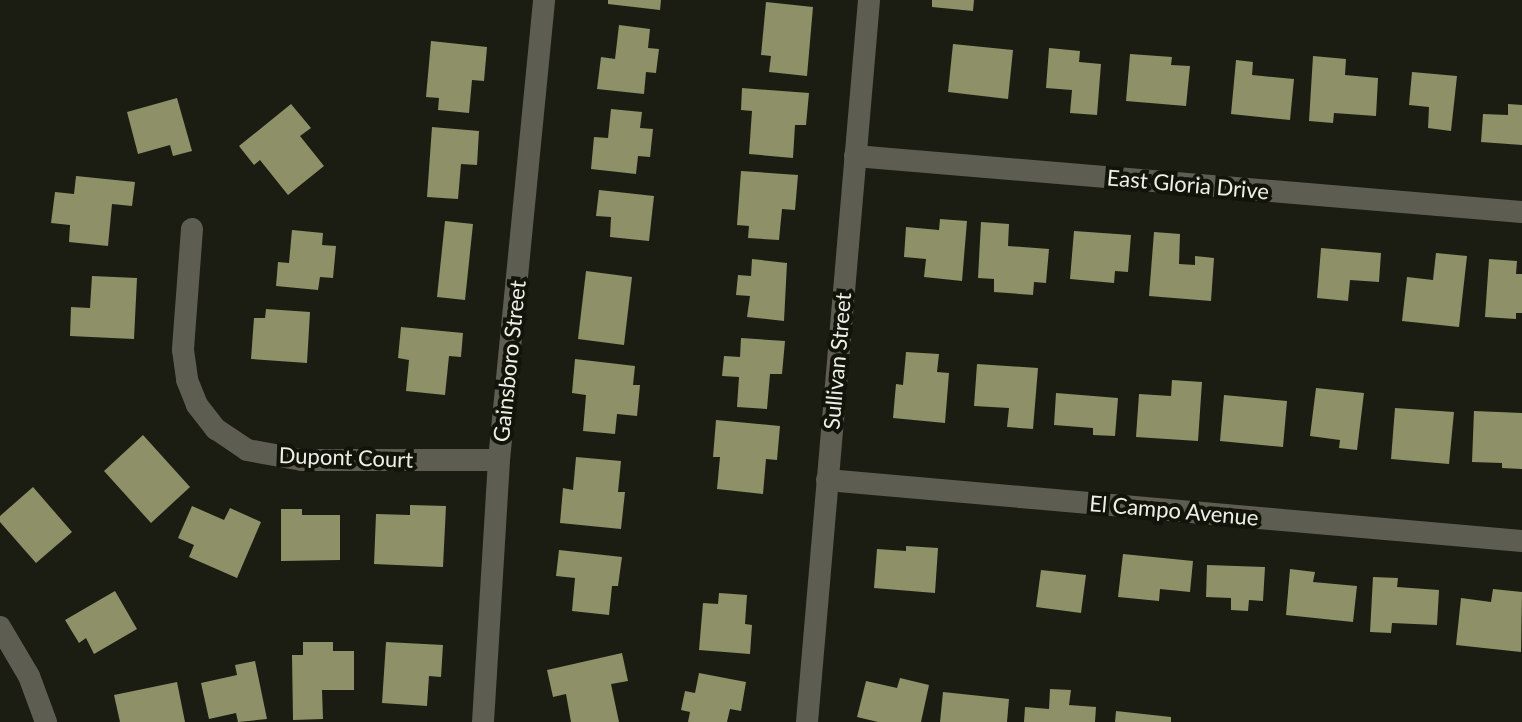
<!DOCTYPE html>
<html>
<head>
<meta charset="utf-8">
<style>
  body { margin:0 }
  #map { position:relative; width:1522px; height:722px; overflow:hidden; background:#1c1d12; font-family:Lato,sans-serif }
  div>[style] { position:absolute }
  .building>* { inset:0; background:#8e9168 }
  .minor>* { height:22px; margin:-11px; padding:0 11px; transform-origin:11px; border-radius:11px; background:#5d5e51 }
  span { translate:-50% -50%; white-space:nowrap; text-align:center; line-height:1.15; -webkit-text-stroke:8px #131409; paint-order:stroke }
  .street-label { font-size:22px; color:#edeee6 }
</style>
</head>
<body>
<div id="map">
  <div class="building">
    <i style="clip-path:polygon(608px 0,661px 0,660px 10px,608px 4px)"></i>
    <i style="clip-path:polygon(932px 0,974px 0,973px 11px,932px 7px)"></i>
    <i style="clip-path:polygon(766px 2px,813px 7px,807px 76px,769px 72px,771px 56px,761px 55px)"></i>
    <i style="clip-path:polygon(619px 25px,650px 29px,648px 48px,659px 49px,656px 73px,646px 72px,644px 94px,597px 89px,601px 57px,615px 59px)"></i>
    <i style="clip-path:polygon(431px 41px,487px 47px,484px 81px,472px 80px,469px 113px,438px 110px,439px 98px,426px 97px)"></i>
    <i style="clip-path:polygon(953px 44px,1013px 50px,1008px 99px,948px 92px)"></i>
    <i style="clip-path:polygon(1049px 48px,1080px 51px,1079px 62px,1101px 64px,1097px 115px,1070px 113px,1072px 90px,1046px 88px)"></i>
    <i style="clip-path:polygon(1130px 54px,1172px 57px,1171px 65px,1190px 66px,1186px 106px,1126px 101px)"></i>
    <i style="clip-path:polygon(1313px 56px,1346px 59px,1345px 75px,1378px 78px,1376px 116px,1334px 113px,1333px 123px,1309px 121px)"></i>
    <i style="clip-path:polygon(1236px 60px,1253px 62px,1252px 75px,1294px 79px,1290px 120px,1231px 114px)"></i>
    <i style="clip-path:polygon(1412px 72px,1457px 76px,1451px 131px,1428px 128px,1429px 107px,1409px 105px)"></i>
    <i style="clip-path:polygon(742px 88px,809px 93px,806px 125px,795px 125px,793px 158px,749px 154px,752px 111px,741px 110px)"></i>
    <i style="clip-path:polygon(177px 98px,192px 151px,173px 156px,170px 145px,138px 154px,127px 112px)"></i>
    <i style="clip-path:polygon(291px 104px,311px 128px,300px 136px,324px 166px,288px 195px,260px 160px,254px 165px,239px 146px)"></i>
    <i style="clip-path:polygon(1508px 104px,1522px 105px,1522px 145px,1481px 142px,1483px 114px,1508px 115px)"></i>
    <i style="clip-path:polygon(611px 109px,642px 112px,640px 128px,653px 129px,650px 157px,638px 156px,636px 174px,591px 169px,594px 137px,608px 138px)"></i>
    <i style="clip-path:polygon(432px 127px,479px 131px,477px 165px,461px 164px,458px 199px,427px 197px)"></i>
    <i style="clip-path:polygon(741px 171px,798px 175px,795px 210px,782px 209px,779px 240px,748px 238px,749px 226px,737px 225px)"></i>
    <i style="clip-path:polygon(76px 176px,135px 182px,132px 206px,112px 204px,108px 246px,69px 242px,70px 225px,51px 223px,55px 192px,74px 194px)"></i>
    <i style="clip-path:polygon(599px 190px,654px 196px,649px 241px,610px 237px,611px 217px,596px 216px)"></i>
    <i style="clip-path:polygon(940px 219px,967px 221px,962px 281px,924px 277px,926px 259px,904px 257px,906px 227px,939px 230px)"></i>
    <i style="clip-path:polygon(445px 221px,473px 224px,465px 300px,437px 297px)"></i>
    <i style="clip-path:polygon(981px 222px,1009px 224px,1008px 246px,1049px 249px,1046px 283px,1034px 282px,1033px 295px,994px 292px,994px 279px,978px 278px)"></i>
    <i style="clip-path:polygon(292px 230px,323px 233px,322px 245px,336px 246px,333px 278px,320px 277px,318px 290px,276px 286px,278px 262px,289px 263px)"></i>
    <i style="clip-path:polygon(1074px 231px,1131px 235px,1128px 272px,1115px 271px,1114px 283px,1070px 279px)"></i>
    <i style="clip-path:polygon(1154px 232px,1180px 234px,1179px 264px,1195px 265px,1195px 256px,1214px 258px,1211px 301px,1149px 296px)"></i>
    <i style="clip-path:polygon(1321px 248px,1381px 253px,1379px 282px,1350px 280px,1348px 301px,1317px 298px)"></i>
    <i style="clip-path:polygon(1436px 253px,1467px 256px,1459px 327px,1402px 321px,1407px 277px,1433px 280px)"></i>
    <i style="clip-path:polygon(752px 259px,787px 263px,784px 321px,747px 317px,750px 296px,736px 295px,738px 275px,751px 276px)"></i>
    <i style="clip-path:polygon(1489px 259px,1517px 261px,1516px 274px,1522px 274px,1522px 313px,1516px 313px,1516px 319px,1485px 317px)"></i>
    <i style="clip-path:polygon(586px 271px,632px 277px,624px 345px,578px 339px)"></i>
    <i style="clip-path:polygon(92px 276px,137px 278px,134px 339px,70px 336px,71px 307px,90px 308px)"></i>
    <i style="clip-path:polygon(266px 309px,310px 312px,307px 363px,251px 359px,254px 318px,265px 318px)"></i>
    <i style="clip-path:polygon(401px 327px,463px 333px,461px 357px,449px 356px,445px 395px,406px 391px,409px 360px,398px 358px)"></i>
    <i style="clip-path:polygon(741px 338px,785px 341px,782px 374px,770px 374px,767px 409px,737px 407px,739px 377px,722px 376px,724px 356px,740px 357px)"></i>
    <i style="clip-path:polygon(906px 352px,939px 354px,937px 372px,949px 373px,945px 423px,893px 418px,896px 384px,903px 385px)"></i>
    <i style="clip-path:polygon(575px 359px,635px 366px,633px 385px,640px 385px,637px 416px,617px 414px,615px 434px,583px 431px,586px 395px,572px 393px)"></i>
    <i style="clip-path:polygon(977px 364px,1038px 368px,1033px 429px,1007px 427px,1009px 408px,974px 406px)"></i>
    <i style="clip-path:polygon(1172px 380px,1202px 382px,1198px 441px,1136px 437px,1139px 394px,1171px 396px)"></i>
    <i style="clip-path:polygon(1316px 388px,1364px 393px,1357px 450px,1339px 448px,1340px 440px,1310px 436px)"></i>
    <i style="clip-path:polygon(1056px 393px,1118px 398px,1115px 436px,1093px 435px,1093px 428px,1054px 425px)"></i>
    <i style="clip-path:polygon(1224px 395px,1287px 401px,1283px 447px,1220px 441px)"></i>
    <i style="clip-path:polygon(1395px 408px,1454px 412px,1449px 464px,1391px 459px)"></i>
    <i style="clip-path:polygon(1474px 411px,1522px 413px,1522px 469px,1502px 468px,1502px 463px,1472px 462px)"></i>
    <i style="clip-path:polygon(716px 420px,780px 426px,777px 460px,766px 459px,763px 494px,717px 489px,720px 457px,713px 457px)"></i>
    <i style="clip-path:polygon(143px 435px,190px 487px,151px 523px,104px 471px)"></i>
    <i style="clip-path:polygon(576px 457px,621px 461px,618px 492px,625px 492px,621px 529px,560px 523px,563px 488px,573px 490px)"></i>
    <i style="clip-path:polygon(33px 487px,72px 532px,36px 563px,0 522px,0 516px)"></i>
    <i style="clip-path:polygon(410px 505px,446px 506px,443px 567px,374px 564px,376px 514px,410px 515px)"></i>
    <i style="clip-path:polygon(192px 506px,224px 520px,230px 508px,261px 522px,237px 578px,189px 557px,194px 545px,178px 538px)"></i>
    <i style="clip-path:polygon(281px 509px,302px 509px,302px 515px,340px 515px,340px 560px,281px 561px)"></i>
    <i style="clip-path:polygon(906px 546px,938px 548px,935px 593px,874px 588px,877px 549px,906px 551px)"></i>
    <i style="clip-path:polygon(559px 550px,622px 557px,618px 586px,612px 586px,609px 615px,572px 611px,575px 578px,556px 576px)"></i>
    <i style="clip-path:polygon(1123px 554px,1193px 561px,1190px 592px,1160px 589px,1159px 601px,1118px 597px)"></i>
    <i style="clip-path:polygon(1207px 565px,1265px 567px,1263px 601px,1249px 600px,1248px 611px,1231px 610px,1231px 598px,1206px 597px)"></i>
    <i style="clip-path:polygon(1290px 569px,1315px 572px,1313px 582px,1357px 586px,1353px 622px,1286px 615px)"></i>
    <i style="clip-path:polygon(1041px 570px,1086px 575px,1081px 613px,1036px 607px)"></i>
    <i style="clip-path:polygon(1373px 577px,1398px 578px,1397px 587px,1439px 590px,1437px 625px,1392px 623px,1391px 633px,1370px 632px)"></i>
    <i style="clip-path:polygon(1493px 589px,1522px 592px,1521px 652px,1456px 645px,1461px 598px,1491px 602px)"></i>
    <i style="clip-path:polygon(115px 591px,137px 629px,94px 654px,86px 638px,79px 643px,65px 620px)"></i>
    <i style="clip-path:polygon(719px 593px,747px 595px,745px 624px,752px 625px,750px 654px,699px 650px,703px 603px,718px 604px)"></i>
    <i style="clip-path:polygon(303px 642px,333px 642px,333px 651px,354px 651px,354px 690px,322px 690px,323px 719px,293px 720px,292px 655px,303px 655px)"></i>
    <i style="clip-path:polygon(386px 642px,443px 645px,441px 677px,429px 676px,427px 706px,382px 703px)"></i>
    <i style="clip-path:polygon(622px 653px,628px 681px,611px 684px,619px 722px,571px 722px,566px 694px,553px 697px,547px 670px)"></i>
    <i style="clip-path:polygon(255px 661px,267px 719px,238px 722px,236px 713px,209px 719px,201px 683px,237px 675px,235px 665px)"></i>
    <i style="clip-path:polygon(699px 673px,746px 682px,741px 711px,730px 709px,727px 722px,688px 722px,690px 712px,681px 710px,685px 691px,695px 693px)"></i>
    <i style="clip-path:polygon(900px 678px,929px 685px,921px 722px,878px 722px,857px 717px,866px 681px,897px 688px)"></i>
    <i style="clip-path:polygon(177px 682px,185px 722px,120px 722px,114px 695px)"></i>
    <i style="clip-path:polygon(1050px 689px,1071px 690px,1069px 705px,1096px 707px,1095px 722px,1024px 722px,1025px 707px,1049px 709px)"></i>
    <i style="clip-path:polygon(943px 692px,1009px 699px,1007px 722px,940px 722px)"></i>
    <i style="clip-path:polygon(1116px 711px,1171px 717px,1171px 722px,1115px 722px)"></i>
  </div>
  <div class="minor">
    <i style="left:855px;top:156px;width:669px;rotate:4.8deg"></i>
    <i style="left:192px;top:229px;width:121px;rotate:94.3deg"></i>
    <i style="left:183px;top:350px;width:30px;rotate:82deg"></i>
    <i style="left:187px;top:380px;width:27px;rotate:68deg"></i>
    <i style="left:197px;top:405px;width:31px;rotate:52deg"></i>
    <i style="left:216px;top:429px;width:37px;rotate:34deg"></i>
    <i style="left:247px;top:450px;width:56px;rotate:10.3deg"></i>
    <i style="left:302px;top:460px;width:197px"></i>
    <i style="left:827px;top:480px;width:698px;rotate:5.02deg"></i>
    <i style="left:0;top:627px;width:57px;rotate:59.4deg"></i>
    <i style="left:29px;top:676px;width:49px;rotate:69.7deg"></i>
    <i style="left:483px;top:722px;width:262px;rotate:-86.5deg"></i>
    <i style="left:499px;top:460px;width:462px;rotate:-84.4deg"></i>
    <i style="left:807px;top:722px;width:725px;rotate:-85.09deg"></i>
  </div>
  <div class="street-label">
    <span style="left:1188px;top:184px;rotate:5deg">East Gloria Drive</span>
    <span style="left:509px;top:361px;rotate:-84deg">Gainsboro Street</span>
    <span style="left:837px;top:361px;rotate:-85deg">Sullivan Street</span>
    <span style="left:346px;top:457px;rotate:2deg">Dupont Court</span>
    <span style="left:1174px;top:510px;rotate:5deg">El Campo Avenue</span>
  </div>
</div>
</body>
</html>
